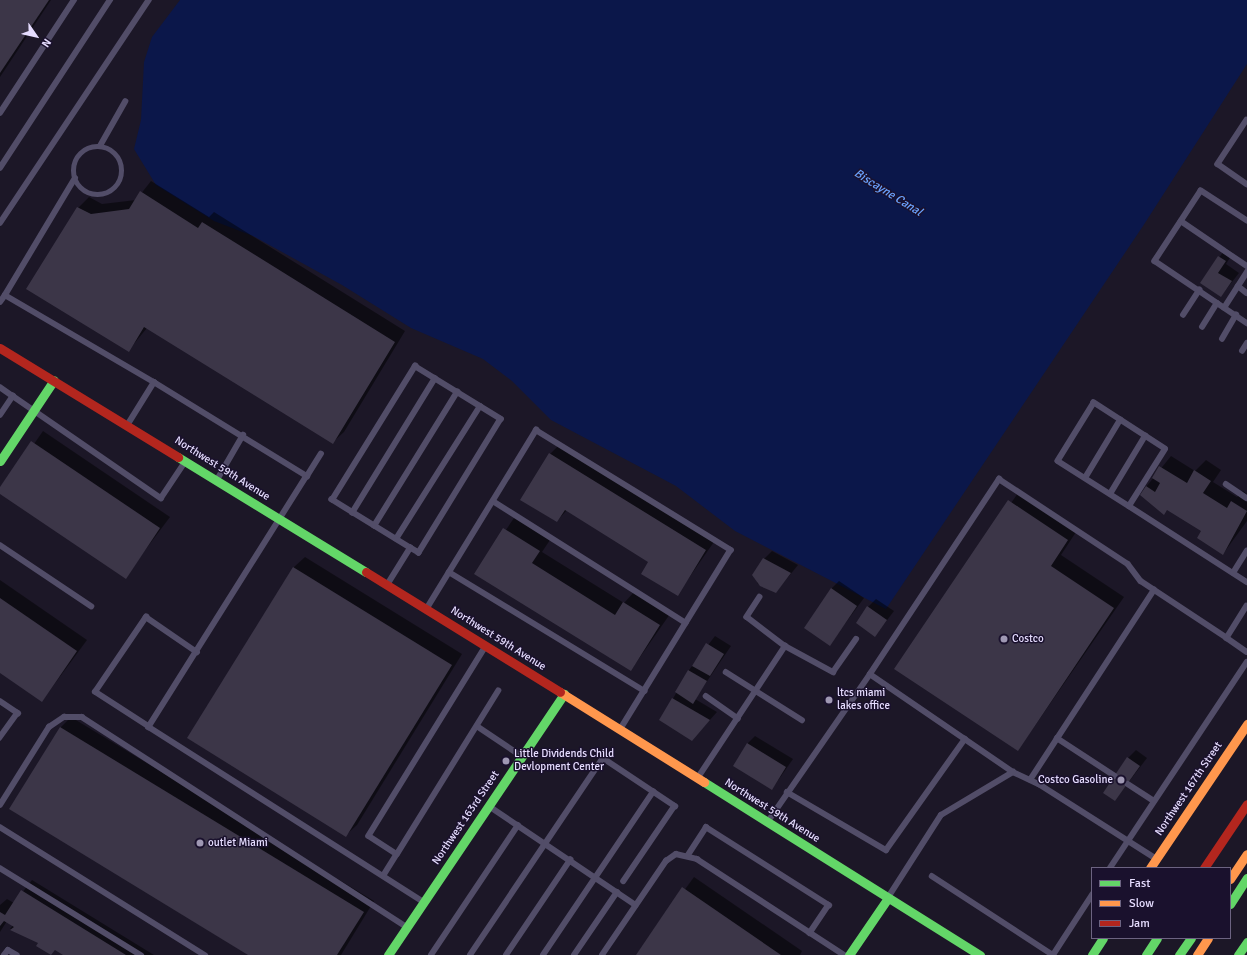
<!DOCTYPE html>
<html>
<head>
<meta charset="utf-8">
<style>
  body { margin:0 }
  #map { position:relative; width:1247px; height:955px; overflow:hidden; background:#1c1727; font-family:Signika,sans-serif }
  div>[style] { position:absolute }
  .water>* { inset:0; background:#0b174a }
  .shadow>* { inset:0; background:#0007 }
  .building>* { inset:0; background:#3c3648 }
  .lane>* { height:5.5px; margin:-2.75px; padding:0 2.75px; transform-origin:2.75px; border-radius:2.75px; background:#524d68 }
  .lane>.ring { margin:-2.75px; padding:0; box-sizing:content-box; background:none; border:5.5px solid #524d68; border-radius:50% }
  .fast>* { height:9px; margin:-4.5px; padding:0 4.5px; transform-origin:4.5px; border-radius:4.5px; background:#63d668 }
  .slow>* { height:9px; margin:-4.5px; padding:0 4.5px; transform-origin:4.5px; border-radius:4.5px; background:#ff974d }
  .jam>* { height:9px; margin:-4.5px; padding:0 4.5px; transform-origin:4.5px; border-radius:4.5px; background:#b3261e }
  .dots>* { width:11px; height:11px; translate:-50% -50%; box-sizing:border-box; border:2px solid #1a112d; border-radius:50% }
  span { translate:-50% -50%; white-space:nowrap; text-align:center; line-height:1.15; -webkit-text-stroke:3px #1a112d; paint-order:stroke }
  .street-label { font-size:11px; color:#e6ddff }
  .poi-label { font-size:11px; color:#e6ddff }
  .left { translate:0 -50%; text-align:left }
  .right { translate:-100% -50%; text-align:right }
  .water-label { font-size:12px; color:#6ba3ff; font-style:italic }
  .legend { position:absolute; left:1091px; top:867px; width:140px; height:72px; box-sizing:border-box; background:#1a112d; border:1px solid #6c6381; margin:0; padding:5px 7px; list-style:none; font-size:12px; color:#e6ddff }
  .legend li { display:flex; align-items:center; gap:8px; height:20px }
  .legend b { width:20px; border:1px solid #6c6381 }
  .north { position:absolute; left:16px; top:16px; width:40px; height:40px; -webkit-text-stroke:3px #1a112d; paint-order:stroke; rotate:124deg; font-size:11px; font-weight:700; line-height:16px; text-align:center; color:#e6ddff }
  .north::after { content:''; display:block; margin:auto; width:14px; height:18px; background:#e6ddff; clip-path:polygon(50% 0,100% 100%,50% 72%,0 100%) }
</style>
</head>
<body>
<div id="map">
  <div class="water">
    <i style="clip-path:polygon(180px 0,1247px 0,1247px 64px,1143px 226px,886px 609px,735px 531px,676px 486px,551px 420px,512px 381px,483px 359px,411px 328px,342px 285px,253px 236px,214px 221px,156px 185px,134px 149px,141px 120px,144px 62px,152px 37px)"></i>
  </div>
  <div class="shadow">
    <i style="clip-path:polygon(0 0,51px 0,0 77px)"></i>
    <i style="clip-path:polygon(151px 181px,209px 217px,214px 212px,405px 331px,344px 432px,333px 442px,147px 328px,128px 351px,78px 208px,89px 197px,102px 204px,136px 200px)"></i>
    <i style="clip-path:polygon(1226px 248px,1233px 253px,1226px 264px,1239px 273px,1221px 296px,1201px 283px)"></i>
    <i style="clip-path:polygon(43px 431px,170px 517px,125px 577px,0 493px)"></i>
    <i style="clip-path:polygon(561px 443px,716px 539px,677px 595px,650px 561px,567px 510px,557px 521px,550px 454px)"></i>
    <i style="clip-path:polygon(1171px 456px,1195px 471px,1206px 460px,1221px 470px,1213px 482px,1237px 497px,1243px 491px,1247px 494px,1247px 521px,1223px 554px,1203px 531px,1146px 487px)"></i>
    <i style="clip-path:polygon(1020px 490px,1078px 529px,1061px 555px,1124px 597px,1018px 750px,896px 669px)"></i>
    <i style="clip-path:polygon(514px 518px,550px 540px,542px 552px,624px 603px,634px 592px,670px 614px,631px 670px,476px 574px)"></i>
    <i style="clip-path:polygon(772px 551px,798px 565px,776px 592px,757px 583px,764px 559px)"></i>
    <i style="clip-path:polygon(305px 557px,462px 654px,357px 825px,346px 835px,188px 738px,294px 567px)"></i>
    <i style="clip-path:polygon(0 580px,87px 640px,42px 701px,0 672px)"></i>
    <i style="clip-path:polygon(839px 581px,864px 598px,830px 644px,831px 589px)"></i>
    <i style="clip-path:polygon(876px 599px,894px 611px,875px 636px,868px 607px)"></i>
    <i style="clip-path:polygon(715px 636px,731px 646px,695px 699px,717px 712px,700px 731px,661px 720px,689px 670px)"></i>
    <i style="clip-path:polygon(71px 717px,374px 901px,341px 955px,249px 955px,11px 809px,61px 727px)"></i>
    <i style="clip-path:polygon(755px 736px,793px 759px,772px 789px,747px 744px)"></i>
    <i style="clip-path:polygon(1136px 750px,1147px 758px,1115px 800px,1128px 758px)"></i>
    <i style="clip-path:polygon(694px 877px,802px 951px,800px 955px,637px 955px)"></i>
    <i style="clip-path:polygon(32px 880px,154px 955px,65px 955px,56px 949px,51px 954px,40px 942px,10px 929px,13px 925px,7px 921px,0 932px,0 905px,7px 899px,14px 903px)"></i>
  </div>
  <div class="building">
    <i style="clip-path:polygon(0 0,49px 0,0 73px)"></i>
    <i style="clip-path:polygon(140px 191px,198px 228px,202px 222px,395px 342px,333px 444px,144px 327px,129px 352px,26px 289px,77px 207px,91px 214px,129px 209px)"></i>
    <i style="clip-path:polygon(1218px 256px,1226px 261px,1218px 273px,1232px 281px,1221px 297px,1200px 283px)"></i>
    <i style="clip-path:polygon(31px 441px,160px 528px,126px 579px,0 494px,0 487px)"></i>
    <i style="clip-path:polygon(549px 453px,706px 550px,678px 596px,641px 574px,648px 562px,565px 510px,557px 522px,520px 500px)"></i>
    <i style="clip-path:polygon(1159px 466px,1187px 483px,1194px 470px,1211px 481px,1203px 493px,1227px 508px,1231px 501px,1247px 511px,1223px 555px,1197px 538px,1201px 531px,1167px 510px,1164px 515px,1140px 495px,1146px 486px,1155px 492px,1160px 483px,1152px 478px)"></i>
    <i style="clip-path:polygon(1008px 500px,1068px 540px,1051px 566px,1114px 608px,1018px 751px,894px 669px)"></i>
    <i style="clip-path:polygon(503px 528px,540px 551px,532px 563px,615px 615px,623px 602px,660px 625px,631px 671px,474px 574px)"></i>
    <i style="clip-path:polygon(763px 558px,791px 573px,776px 593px,760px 586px,752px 575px)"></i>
    <i style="clip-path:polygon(293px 567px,452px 665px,346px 837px,187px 738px)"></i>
    <i style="clip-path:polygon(831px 588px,857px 606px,830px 646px,804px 628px)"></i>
    <i style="clip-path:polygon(0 598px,77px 651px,42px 702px,0 673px)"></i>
    <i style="clip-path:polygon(867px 606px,887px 620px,875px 637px,856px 623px)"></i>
    <i style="clip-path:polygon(706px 643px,724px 654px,710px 676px,692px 666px)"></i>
    <i style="clip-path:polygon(688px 670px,707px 681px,693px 704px,675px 692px)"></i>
    <i style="clip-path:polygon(672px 698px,710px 720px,692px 741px,659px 720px)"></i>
    <i style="clip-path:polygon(60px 727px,364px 912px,337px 955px,248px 955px,9px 809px)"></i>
    <i style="clip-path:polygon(747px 743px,786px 767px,772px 790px,733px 766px)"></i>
    <i style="clip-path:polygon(1127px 757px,1140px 766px,1115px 801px,1103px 793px)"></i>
    <i style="clip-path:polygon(682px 887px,781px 955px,636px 955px)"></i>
    <i style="clip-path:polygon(21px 890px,126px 955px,63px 955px,55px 950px,51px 955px,36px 946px,38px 943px,10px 930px,14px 927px,4px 921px,0 926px,0 912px,5px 915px)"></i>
  </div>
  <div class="lane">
    <i style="left:0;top:113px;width:135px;rotate:-56.8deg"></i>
    <i style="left:1247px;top:120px;width:53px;rotate:123.4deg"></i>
    <i style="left:1218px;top:164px;width:35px;rotate:35deg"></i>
    <i style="left:100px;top:146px;width:51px;rotate:-60.4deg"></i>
    <i class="ring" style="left:74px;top:147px;width:42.5px;height:42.5px"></i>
    <i style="left:0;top:168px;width:201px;rotate:-56.8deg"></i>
    <i style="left:1181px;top:221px;width:80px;rotate:34.3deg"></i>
    <i style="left:1247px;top:221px;width:55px;rotate:-146.9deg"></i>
    <i style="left:1201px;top:191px;width:84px;rotate:123.3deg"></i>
    <i style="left:1155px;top:261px;width:111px;rotate:34deg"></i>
    <i style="left:0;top:223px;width:268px;rotate:-56.3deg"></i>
    <i style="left:1238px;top:286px;width:11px;rotate:38deg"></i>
    <i style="left:5px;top:295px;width:136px;rotate:-59.1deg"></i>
    <i style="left:0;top:302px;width:9px;rotate:-54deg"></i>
    <i style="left:5px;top:295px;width:173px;rotate:30.3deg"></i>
    <i style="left:1224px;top:308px;width:43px;rotate:-57.4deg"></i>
    <i style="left:1183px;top:315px;width:30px;rotate:-57deg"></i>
    <i style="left:1202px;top:327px;width:28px;rotate:-58deg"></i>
    <i style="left:1222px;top:339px;width:28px;rotate:-60deg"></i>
    <i style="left:1242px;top:351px;width:9px;rotate:-58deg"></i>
    <i style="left:0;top:387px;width:16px;rotate:35deg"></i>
    <i style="left:0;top:415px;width:23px;rotate:-56deg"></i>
    <i style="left:13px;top:396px;width:180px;rotate:34.6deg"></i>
    <i style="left:161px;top:498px;width:43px;rotate:-56.3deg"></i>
    <i style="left:128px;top:424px;width:49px;rotate:-58.2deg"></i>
    <i style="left:154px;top:382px;width:180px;rotate:31.6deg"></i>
    <i style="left:307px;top:476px;width:297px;rotate:122.2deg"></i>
    <i style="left:149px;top:727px;width:324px;rotate:32.5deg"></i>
    <i style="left:307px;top:476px;width:26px;rotate:-58deg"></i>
    <i style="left:1085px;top:478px;width:68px;rotate:-58.9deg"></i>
    <i style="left:217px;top:480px;width:52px;rotate:-60deg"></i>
    <i style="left:1226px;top:484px;width:25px;rotate:34deg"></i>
    <i style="left:1110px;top:494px;width:68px;rotate:-58.9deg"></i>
    <i style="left:493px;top:501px;width:228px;rotate:32.3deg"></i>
    <i style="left:1129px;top:506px;width:67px;rotate:-57.7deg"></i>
    <i style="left:1165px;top:449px;width:85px;rotate:-147.1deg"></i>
    <i style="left:1094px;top:403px;width:68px;rotate:121.8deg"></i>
    <i style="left:1058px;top:461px;width:84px;rotate:32.4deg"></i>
    <i style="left:1129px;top:506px;width:140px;rotate:32.8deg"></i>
    <i style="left:352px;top:513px;width:158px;rotate:-58.4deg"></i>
    <i style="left:374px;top:526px;width:158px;rotate:-58.2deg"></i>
    <i style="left:396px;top:539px;width:157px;rotate:-57.7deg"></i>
    <i style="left:0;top:545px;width:110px;rotate:33.8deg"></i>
    <i style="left:449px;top:572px;width:229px;rotate:31.3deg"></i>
    <i style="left:1233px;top:573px;width:26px;rotate:-58deg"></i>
    <i style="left:387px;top:585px;width:44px;rotate:-58.1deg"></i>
    <i style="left:410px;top:548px;width:92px;rotate:-148.4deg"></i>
    <i style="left:332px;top:500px;width:158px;rotate:-58.2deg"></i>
    <i style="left:415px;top:366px;width:101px;rotate:31.6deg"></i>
    <i style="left:501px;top:419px;width:157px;rotate:121.5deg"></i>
    <i style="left:419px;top:553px;width:10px;rotate:-151deg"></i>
    <i style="left:760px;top:597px;width:24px;rotate:123deg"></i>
    <i style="left:747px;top:617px;width:48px;rotate:37.3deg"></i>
    <i style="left:1247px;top:606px;width:38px;rotate:122deg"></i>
    <i style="left:1227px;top:638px;width:24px;rotate:35deg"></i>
    <i style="left:427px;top:608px;width:209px;rotate:-58.5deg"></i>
    <i style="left:536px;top:430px;width:229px;rotate:31.6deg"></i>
    <i style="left:731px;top:550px;width:210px;rotate:121.6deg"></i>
    <i style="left:485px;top:648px;width:221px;rotate:121.7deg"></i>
    <i style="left:369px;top:836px;width:33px;rotate:33deg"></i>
    <i style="left:397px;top:854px;width:192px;rotate:-58.2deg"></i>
    <i style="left:726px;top:672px;width:90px;rotate:32.3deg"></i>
    <i style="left:870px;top:674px;width:234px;rotate:-56.5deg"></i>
    <i style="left:999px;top:479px;width:154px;rotate:33.4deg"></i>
    <i style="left:1128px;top:564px;width:21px;rotate:53deg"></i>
    <i style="left:1141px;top:581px;width:103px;rotate:33.5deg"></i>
    <i style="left:706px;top:696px;width:39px;rotate:35deg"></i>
    <i style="left:0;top:701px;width:22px;rotate:34deg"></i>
    <i style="left:18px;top:713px;width:31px;rotate:126deg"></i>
    <i style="left:477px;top:726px;width:52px;rotate:34deg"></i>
    <i style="left:149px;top:727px;width:64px;rotate:-147.1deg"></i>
    <i style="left:95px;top:692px;width:91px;rotate:-55.8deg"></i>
    <i style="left:146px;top:617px;width:62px;rotate:34.5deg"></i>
    <i style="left:1057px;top:738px;width:69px;rotate:33.2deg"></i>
    <i style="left:699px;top:776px;width:156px;rotate:-56.5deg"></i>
    <i style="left:785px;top:646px;width:55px;rotate:28.4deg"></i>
    <i style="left:833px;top:672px;width:40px;rotate:-55.1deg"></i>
    <i style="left:1030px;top:780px;width:227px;rotate:-56.9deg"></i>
    <i style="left:1128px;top:784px;width:31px;rotate:33deg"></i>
    <i style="left:787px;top:792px;width:115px;rotate:30.4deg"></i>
    <i style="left:886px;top:850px;width:136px;rotate:-54.6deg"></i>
    <i style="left:0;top:805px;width:92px;rotate:-57.9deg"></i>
    <i style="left:49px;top:727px;width:18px;rotate:-34deg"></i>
    <i style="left:64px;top:717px;width:18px"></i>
    <i style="left:82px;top:717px;width:385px;rotate:32.9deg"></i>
    <i style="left:489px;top:806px;width:177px;rotate:34deg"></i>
    <i style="left:769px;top:820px;width:178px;rotate:-55.3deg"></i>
    <i style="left:870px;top:674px;width:173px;rotate:34.4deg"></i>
    <i style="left:1013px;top:772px;width:29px;rotate:25deg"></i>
    <i style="left:1039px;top:784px;width:138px;rotate:32.5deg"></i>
    <i style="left:0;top:827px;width:242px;rotate:32deg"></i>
    <i style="left:688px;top:855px;width:33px;rotate:-57deg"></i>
    <i style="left:706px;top:827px;width:146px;rotate:32.4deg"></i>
    <i style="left:829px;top:905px;width:34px;rotate:124deg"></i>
    <i style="left:0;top:868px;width:166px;rotate:31.7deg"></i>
    <i style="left:1110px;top:868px;width:247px;rotate:-56.4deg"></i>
    <i style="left:383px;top:876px;width:26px;rotate:-58deg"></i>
    <i style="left:932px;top:876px;width:145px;rotate:33.1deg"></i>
    <i style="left:1053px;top:955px;width:72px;rotate:-57deg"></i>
    <i style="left:889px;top:896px;width:96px;rotate:-57.3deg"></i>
    <i style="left:941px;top:815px;width:84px;rotate:-30.8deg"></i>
    <i style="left:4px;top:955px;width:6px;rotate:-51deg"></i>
    <i style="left:8px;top:950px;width:10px;rotate:29deg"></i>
    <i style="left:431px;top:955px;width:156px;rotate:-56.2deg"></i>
    <i style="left:470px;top:955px;width:238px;rotate:-56deg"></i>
    <i style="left:603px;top:758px;width:87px;rotate:33.7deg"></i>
    <i style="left:675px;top:806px;width:91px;rotate:124.2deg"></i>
    <i style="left:506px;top:955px;width:115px;rotate:-56deg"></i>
    <i style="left:543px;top:955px;width:197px;rotate:-56deg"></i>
    <i style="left:574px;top:955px;width:76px;rotate:-55.7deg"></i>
    <i style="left:602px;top:955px;width:114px;rotate:-55.8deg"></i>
    <i style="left:666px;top:861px;width:12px;rotate:-35deg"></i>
    <i style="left:676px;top:854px;width:22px;rotate:13deg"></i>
    <i style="left:697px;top:859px;width:176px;rotate:33.1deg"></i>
  </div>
  <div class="fast">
    <i style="left:178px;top:457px;width:220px;rotate:31.5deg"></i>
    <i style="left:0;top:461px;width:97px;rotate:-56.3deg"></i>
    <i style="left:704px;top:782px;width:326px;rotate:32.1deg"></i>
    <i style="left:1230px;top:904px;width:31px;rotate:-57deg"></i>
    <i style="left:388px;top:955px;width:315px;rotate:-56deg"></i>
    <i style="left:849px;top:955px;width:69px;rotate:-55.6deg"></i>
    <i style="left:1092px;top:955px;width:20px;rotate:-57deg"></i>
    <i style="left:1146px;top:955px;width:20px;rotate:-57deg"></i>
    <i style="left:1179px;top:955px;width:21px;rotate:-55deg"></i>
    <i style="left:1238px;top:955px;width:16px;rotate:-55deg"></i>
  </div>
  <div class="slow">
    <i style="left:560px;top:692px;width:170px;rotate:32deg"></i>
    <i style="left:1150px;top:868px;width:174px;rotate:-56deg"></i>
    <i style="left:1230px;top:879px;width:30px;rotate:-56deg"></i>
    <i style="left:1197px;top:955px;width:20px;rotate:-57deg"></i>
  </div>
  <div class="jam">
    <i style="left:0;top:348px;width:209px;rotate:31.5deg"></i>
    <i style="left:366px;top:572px;width:228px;rotate:31.7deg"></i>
    <i style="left:1204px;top:868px;width:77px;rotate:-56.1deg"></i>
  </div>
  <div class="dots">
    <i style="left:1004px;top:639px;background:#9f98b3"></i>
    <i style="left:829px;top:700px;background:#9f98b3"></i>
    <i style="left:506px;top:761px;background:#9f98b3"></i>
    <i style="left:1121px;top:780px;background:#9f98b3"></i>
    <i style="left:200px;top:843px;background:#9f98b3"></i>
  </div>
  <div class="street-label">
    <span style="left:222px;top:469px;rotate:32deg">Northwest 59th Avenue</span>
    <span style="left:498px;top:639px;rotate:32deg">Northwest 59th Avenue</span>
    <span style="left:1189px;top:789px;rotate:-56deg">Northwest 167th Street</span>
    <span style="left:772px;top:811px;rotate:32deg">Northwest 59th Avenue</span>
    <span style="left:466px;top:818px;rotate:-56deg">Northwest 163rd Street</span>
  </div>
  <div class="poi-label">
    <span class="left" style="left:1012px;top:639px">Costco</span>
    <span class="left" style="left:837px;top:700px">ltcs miami<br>lakes office</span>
    <span class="left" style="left:514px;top:761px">Little Dividends Child<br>Devlopment Center</span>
    <span class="right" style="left:1113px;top:780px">Costco Gasoline</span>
    <span class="left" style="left:208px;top:843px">outlet Miami</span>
  </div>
  <div class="water-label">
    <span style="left:888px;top:193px;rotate:32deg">Biscayne Canal</span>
  </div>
  <ul class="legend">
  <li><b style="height:5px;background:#63d668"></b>Fast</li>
  <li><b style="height:5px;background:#ff974d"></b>Slow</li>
  <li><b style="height:5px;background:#b3261e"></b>Jam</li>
  </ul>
  <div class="north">N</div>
</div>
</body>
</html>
